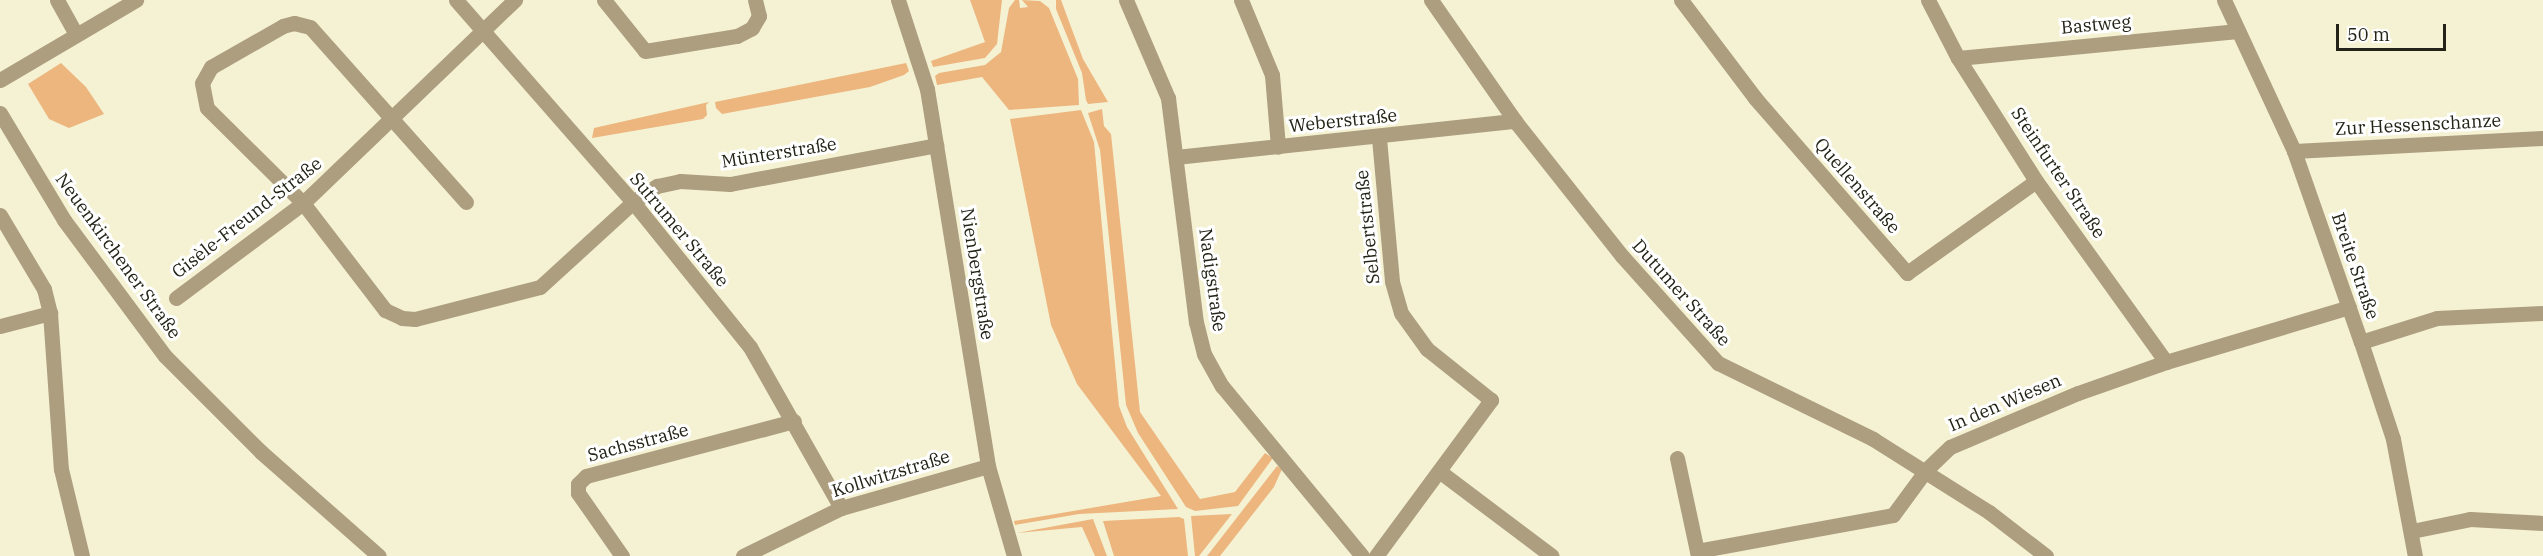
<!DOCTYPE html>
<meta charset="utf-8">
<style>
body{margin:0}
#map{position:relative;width:2543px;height:556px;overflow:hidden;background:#f4f2d3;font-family:"IBM Plex Serif",serif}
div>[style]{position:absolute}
.green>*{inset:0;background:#edb67f}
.minor>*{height:15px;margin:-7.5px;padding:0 7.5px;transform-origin:7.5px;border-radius:7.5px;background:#ad9e7f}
span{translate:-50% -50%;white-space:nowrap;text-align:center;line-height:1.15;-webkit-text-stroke:6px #fff;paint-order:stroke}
.street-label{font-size:18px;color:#232317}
.scale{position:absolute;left:2336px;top:24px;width:110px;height:27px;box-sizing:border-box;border:3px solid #232317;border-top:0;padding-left:8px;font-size:18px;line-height:21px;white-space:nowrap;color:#232317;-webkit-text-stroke:4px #fff;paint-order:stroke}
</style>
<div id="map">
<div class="green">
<i style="clip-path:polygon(970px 0,1002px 0,997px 44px,985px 58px,933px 67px,931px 61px,985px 42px)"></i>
<i style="clip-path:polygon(1015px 0,1019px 0,1020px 8px,1028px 7px,1022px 0,1040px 1px,1049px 8px,1078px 79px,1079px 105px,1009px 110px,982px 77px,937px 85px,935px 76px,939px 73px,985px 65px,1001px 52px,1009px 8px)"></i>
<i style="clip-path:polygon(1056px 0,1061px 0,1083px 59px,1108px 102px,1088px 104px,1086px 100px,1082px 73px,1056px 9px)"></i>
<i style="clip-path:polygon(61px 63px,86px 87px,104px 114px,69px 128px,49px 119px,28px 84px)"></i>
<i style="clip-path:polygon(906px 63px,909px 71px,904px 75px,870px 87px,722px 114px,716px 108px,715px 102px)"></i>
<i style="clip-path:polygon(709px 102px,706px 105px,707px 115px,703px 119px,592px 138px,594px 128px)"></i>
<i style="clip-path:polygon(1102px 109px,1104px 126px,1111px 134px,1140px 412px,1200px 499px,1235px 492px,1265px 453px,1273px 458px,1238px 506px,1195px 511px,1186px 507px,1138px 433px,1126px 405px,1100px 150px,1088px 113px)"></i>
<i style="clip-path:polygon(1081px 110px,1094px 142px,1119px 406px,1127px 427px,1178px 509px,1079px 514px,1015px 525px,1014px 521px,1161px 496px,1077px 384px,1051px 325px,1010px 119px)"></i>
<i style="clip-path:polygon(1277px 466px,1282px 469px,1274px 487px,1220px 556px,1207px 556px)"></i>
<i style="clip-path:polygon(1232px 514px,1199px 556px,1195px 556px,1191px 516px)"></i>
<i style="clip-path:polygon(1179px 517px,1184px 519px,1188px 556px,1114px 556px,1103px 521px)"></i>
<i style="clip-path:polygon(1093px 519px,1107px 556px,1095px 556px,1082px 527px,1017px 533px)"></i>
</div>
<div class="minor">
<i style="left:57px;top:0;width:39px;rotate:61deg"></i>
<i style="left:456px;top:0;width:269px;rotate:48.8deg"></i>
<i style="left:633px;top:202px;width:186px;rotate:51.1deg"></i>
<i style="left:750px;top:347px;width:185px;rotate:60.5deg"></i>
<i style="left:604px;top:0;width:65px;rotate:51.2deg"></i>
<i style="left:645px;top:51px;width:93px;rotate:-9.3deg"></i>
<i style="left:737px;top:36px;width:17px;rotate:-28deg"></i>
<i style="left:752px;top:28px;width:14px;rotate:-60deg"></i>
<i style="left:759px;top:16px;width:16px;rotate:-104deg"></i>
<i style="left:898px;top:0;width:94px;rotate:72deg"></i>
<i style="left:927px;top:89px;width:382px;rotate:80.8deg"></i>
<i style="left:988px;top:466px;width:94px;rotate:73.9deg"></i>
<i style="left:1126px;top:0;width:107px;rotate:66.8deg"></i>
<i style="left:1168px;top:98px;width:226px;rotate:82.9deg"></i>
<i style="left:1196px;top:322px;width:33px;rotate:76deg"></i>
<i style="left:1204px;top:354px;width:37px;rotate:61deg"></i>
<i style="left:1222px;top:386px;width:220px;rotate:50.5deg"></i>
<i style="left:1241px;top:0;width:81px;rotate:67.5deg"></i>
<i style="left:1272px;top:75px;width:72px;rotate:85.2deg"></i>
<i style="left:1431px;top:0;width:147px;rotate:55.2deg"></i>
<i style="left:1515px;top:121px;width:172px;rotate:51.6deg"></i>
<i style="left:1622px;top:256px;width:144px;rotate:48.1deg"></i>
<i style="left:1718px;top:363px;width:173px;rotate:26.1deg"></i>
<i style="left:1873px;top:439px;width:137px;rotate:32.2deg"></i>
<i style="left:1989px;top:512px;width:72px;rotate:37.7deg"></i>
<i style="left:1681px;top:0;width:123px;rotate:52.9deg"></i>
<i style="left:1755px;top:98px;width:232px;rotate:49deg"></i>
<i style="left:1907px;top:273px;width:158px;rotate:-35.5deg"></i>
<i style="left:1928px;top:0;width:65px;rotate:62.7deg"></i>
<i style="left:1958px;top:58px;width:146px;rotate:57.6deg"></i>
<i style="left:2036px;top:181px;width:223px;rotate:54.3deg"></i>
<i style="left:2224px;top:0;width:166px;rotate:65.1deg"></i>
<i style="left:2294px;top:151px;width:202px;rotate:70.7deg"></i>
<i style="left:2361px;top:342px;width:102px;rotate:71.7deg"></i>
<i style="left:2393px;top:439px;width:119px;rotate:79.4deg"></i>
<i style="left:1958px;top:58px;width:281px;rotate:-5.5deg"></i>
<i style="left:0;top:80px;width:158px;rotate:-30.5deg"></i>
<i style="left:0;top:113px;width:125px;rotate:59.1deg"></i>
<i style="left:64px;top:220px;width:169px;rotate:53.4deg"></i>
<i style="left:165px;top:356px;width:136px;rotate:45deg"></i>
<i style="left:261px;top:452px;width:157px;rotate:41.4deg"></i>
<i style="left:2294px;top:151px;width:249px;rotate:-3deg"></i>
<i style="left:1176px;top:157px;width:341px;rotate:-6.1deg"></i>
<i style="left:466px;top:202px;width:234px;rotate:-131.7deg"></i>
<i style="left:310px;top:27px;width:16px;rotate:-166deg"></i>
<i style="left:294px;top:23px;width:11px;rotate:165deg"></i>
<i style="left:283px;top:26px;width:83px;rotate:150.3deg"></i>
<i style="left:211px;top:67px;width:18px;rotate:119deg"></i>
<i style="left:202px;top:83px;width:25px;rotate:79deg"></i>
<i style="left:207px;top:108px;width:135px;rotate:44.7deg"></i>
<i style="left:303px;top:203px;width:135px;rotate:52.5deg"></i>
<i style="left:385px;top:310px;width:19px;rotate:25deg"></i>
<i style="left:402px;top:318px;width:13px;rotate:4deg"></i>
<i style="left:415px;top:319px;width:129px;rotate:-14.4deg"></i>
<i style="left:540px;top:287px;width:126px;rotate:-42.4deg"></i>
<i style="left:633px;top:202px;width:29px;rotate:-34deg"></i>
<i style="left:657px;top:186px;width:24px;rotate:-12deg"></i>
<i style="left:680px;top:181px;width:50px;rotate:3.4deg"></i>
<i style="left:730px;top:184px;width:210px;rotate:-10.7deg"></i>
<i style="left:0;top:215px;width:86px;rotate:59.3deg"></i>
<i style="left:44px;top:289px;width:25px;rotate:76deg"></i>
<i style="left:50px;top:313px;width:156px;rotate:86deg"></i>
<i style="left:61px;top:469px;width:89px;rotate:76.4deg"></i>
<i style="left:176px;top:298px;width:159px;rotate:-36.8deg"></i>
<i style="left:303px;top:203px;width:294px;rotate:-43.8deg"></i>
<i style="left:0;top:326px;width:52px;rotate:-14.6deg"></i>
<i style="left:2361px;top:342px;width:80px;rotate:-17.5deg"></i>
<i style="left:2437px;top:318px;width:106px;rotate:-2.7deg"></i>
<i style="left:1677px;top:458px;width:100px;rotate:77.9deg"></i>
<i style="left:1439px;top:471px;width:141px;rotate:37deg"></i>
<i style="left:2412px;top:531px;width:59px;rotate:-11.7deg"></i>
<i style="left:2470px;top:519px;width:73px;rotate:3.1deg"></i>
<i style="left:1697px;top:551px;width:199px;rotate:-10.4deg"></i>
<i style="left:1893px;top:515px;width:56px;rotate:-53.7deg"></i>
<i style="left:1926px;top:470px;width:33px;rotate:-44deg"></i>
<i style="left:1950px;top:447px;width:139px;rotate:-22.9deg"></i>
<i style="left:2078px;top:393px;width:93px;rotate:-19.4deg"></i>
<i style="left:2166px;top:362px;width:191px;rotate:-16.7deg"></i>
<i style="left:622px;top:556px;width:77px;rotate:-124.9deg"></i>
<i style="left:578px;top:493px;width:9px;rotate:-90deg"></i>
<i style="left:578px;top:484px;width:11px;rotate:-45deg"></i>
<i style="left:586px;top:476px;width:215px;rotate:-14.8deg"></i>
<i style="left:743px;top:556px;width:109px;rotate:-26.1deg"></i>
<i style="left:841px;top:508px;width:153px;rotate:-15.9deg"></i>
<i style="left:1376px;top:556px;width:194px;rotate:-53.6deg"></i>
<i style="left:1491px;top:400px;width:82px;rotate:-141.4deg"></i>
<i style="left:1427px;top:349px;width:44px;rotate:-125.8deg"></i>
<i style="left:1401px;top:313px;width:33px;rotate:-106deg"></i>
<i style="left:1392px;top:281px;width:144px;rotate:-95.2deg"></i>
</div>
<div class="street-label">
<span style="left:2096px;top:25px;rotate:-5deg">Bastweg</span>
<span style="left:1343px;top:121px;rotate:-6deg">Weberstraße</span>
<span style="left:2418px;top:125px;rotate:-3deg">Zur Hessenschanze</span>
<span style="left:779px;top:153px;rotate:-9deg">Münterstraße</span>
<span style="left:2058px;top:173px;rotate:56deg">Steinfurter Straße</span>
<span style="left:1857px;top:186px;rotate:49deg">Quellenstraße</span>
<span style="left:247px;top:218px;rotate:-38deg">Gisèle-Freund-Straße</span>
<span style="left:1368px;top:227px;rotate:-96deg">Selbertstraße</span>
<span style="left:679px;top:230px;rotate:50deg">Sutrumer Straße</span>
<span style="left:118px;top:256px;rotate:54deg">Neuenkirchener Straße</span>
<span style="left:2355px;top:266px;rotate:71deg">Breite Straße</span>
<span style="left:977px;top:274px;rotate:81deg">Nienbergstraße</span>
<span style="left:1212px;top:280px;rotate:82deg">Nadigstraße</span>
<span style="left:1681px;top:293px;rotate:48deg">Dutumer Straße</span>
<span style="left:2005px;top:403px;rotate:-23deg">In den Wiesen</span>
<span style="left:638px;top:443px;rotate:-15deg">Sachsstraße</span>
<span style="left:891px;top:474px;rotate:-17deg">Kollwitzstraße</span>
</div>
<div class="scale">50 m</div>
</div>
